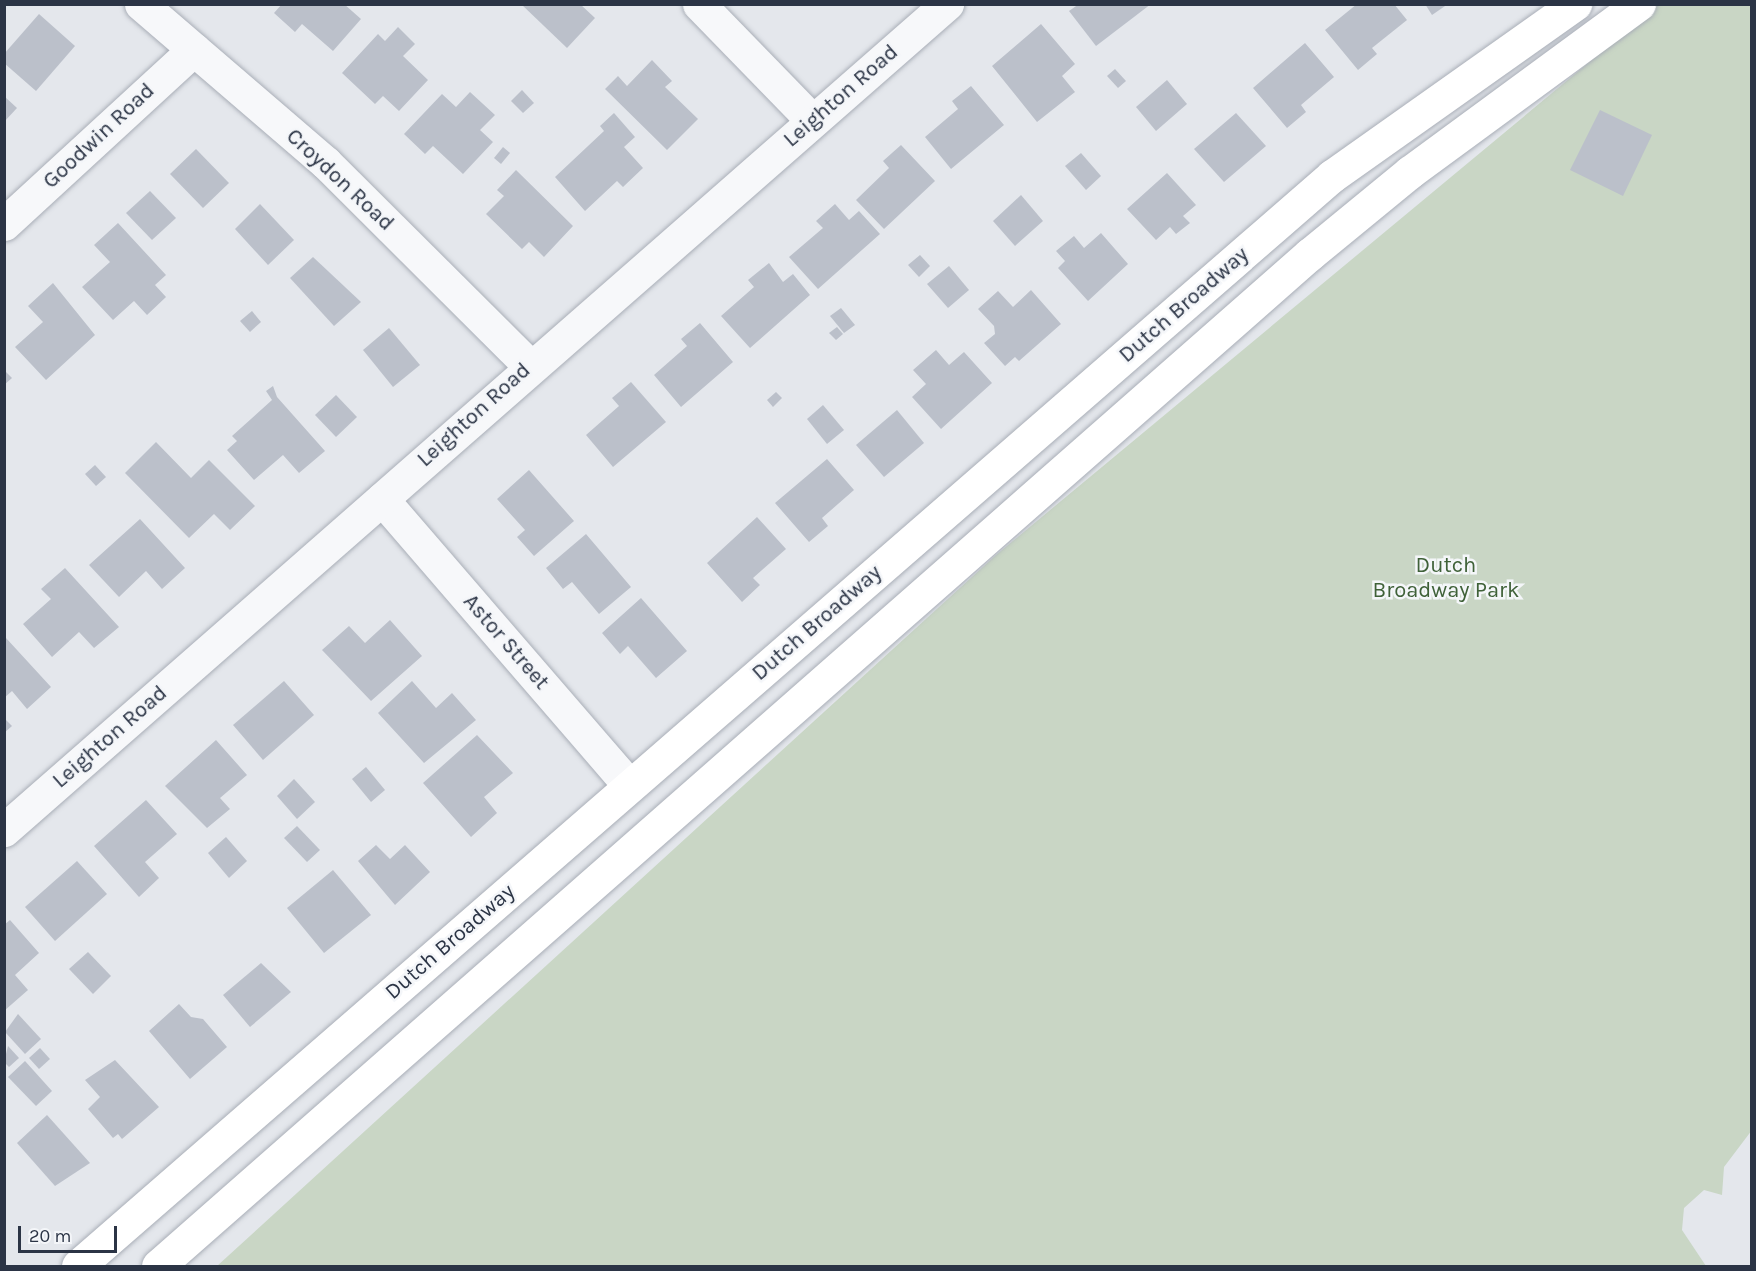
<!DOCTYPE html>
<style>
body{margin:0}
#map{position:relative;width:1756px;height:1271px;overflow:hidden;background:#e4e7ec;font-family:Karla,sans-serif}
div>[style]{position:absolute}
.green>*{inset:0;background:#c9d6c5}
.building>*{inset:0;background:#bbc0ca}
.roads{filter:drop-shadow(0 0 2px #a9aeb7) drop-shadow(0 0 2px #a9aeb7)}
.minor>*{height:33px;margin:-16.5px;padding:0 16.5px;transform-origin:16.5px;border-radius:16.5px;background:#f7f8fa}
.major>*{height:33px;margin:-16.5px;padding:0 16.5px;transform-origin:16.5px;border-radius:16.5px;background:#fff}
span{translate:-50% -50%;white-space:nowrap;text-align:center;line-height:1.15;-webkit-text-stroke:5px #f4f6f9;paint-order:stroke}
.street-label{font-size:22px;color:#2b3445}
.park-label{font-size:22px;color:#3f6138}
.frame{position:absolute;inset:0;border:6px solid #2b3445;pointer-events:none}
.scale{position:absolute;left:18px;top:1226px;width:99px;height:27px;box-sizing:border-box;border:3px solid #2b3445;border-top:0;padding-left:8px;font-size:18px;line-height:21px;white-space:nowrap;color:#2b3445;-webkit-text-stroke:4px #f4f6f9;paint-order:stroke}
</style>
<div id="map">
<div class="green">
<i style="clip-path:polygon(1658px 5px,1751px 5px,1752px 1130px,1724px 1167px,1722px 1195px,1704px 1190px,1684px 1208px,1682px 1230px,1706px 1266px,217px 1266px,996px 555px)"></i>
</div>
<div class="building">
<i style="clip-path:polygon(282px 4px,344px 4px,361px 19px,333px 51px,302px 24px,295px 32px,274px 13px)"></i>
<i style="clip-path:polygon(521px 4px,580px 4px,595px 18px,567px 48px)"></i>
<i style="clip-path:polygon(1079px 4px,1151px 4px,1096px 46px,1069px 11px)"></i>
<i style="clip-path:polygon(1357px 4px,1394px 4px,1407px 20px,1372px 48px,1377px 54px,1358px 70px,1325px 30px)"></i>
<i style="clip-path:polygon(1425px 4px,1448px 4px,1432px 15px)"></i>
<i style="clip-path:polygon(39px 14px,75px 46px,36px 91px,4px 63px,4px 54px)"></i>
<i style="clip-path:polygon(1041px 24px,1075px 64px,1062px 76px,1075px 92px,1037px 122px,992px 66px)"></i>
<i style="clip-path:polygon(398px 27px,415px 44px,403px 56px,428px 80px,399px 111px,383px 96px,375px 104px,342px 73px,378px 34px,385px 41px)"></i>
<i style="clip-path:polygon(1305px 43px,1334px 77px,1301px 105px,1306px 112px,1287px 128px,1253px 88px)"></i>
<i style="clip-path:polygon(652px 60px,672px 81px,665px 87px,698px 119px,667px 150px,605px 89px,618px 76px,627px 86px)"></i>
<i style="clip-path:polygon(1115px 69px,1126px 81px,1118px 88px,1107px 76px)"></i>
<i style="clip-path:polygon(1167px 80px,1187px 104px,1156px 131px,1136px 107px)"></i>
<i style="clip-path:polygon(971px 86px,1004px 125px,951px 169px,925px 137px,958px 109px,952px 101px)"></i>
<i style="clip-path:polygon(522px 90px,534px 103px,523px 113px,511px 101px)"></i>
<i style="clip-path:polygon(470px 92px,495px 115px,480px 130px,493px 142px,463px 174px,433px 146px,425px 154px,404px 134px,442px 94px,456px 107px)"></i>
<i style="clip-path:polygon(4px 96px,17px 108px,4px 122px)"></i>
<i style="clip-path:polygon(1600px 110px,1652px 135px,1623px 196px,1570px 170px)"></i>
<i style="clip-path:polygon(614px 113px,635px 137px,624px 147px,643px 168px,623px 187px,617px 181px,585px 211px,555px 177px,604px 131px,600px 126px)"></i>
<i style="clip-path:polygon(1236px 113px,1266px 146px,1224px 182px,1194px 149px)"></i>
<i style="clip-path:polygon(901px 145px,935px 181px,884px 229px,856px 200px,889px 168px,883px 161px)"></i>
<i style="clip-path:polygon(503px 147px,510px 153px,501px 164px,494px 158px)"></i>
<i style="clip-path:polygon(196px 149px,229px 183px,203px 208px,170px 174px)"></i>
<i style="clip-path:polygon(1081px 153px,1101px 176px,1086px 190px,1065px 166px)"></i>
<i style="clip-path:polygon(516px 170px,573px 226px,544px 257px,529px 242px,522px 249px,486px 214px,504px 196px,497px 190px)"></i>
<i style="clip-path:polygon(1167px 173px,1196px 205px,1183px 216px,1190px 223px,1176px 234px,1170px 227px,1156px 240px,1127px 209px)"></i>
<i style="clip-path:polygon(150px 191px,176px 218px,152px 240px,126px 213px)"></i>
<i style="clip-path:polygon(1021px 195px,1043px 221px,1015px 246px,993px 221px)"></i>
<i style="clip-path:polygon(260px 204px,294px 240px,268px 265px,235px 229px)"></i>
<i style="clip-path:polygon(835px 204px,849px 220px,859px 211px,880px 234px,818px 289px,789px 257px,823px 228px,816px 221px)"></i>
<i style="clip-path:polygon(118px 223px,166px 275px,155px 285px,166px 297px,147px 315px,134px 301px,113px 320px,82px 287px,110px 262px,94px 245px)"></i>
<i style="clip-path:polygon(1101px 233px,1128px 264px,1088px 301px,1058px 268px,1065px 261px,1056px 251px,1074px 236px,1084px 248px)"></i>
<i style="clip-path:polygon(920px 255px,930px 266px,919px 277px,908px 265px)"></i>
<i style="clip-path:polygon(313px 257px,361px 302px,334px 326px,290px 278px)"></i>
<i style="clip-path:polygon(769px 263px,783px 282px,793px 274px,810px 295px,750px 348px,721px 316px,754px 287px,748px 280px)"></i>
<i style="clip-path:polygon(949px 266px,969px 290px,948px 308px,927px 284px)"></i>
<i style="clip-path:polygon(53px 283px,95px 335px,46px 380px,15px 347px,43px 322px,28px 306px)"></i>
<i style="clip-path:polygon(1031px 290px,1061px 324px,1019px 361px,1015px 357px,1005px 366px,984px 343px,995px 334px,994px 326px,978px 309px,998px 291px,1013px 307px)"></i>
<i style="clip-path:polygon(841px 308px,855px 325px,844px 333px,830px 316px)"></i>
<i style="clip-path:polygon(252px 311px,261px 322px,250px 332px,240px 321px)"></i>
<i style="clip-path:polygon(700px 323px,733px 362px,681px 407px,654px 375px,687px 346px,681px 339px)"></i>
<i style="clip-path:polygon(837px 327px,843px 334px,836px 340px,829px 333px)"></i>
<i style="clip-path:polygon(389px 328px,420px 365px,393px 387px,363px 350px)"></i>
<i style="clip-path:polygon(936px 350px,949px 365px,964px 352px,992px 383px,941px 429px,912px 397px,926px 384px,913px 370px)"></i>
<i style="clip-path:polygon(4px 370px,12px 378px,4px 385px)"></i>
<i style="clip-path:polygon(631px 382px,666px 422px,613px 467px,586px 435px,619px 406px,612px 398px)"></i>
<i style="clip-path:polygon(273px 386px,277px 397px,325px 451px,299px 473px,283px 455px,254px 480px,227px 450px,237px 441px,232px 436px,272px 400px,266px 391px)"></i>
<i style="clip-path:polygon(776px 392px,782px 398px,773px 407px,767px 400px)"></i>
<i style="clip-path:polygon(336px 395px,357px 417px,336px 437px,315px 415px)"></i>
<i style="clip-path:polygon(823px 405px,844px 430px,827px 444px,807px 419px)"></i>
<i style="clip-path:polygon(897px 410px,924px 443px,884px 477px,856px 445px)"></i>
<i style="clip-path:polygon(156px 442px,191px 478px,209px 460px,255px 506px,230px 530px,214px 514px,189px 538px,125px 473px)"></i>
<i style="clip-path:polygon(827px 459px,854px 490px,822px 518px,828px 526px,809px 542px,775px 503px)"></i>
<i style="clip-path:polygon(95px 465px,106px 477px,96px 486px,85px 474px)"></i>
<i style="clip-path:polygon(529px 470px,574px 521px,534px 556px,517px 537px,525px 530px,497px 499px)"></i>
<i style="clip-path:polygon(757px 517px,786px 549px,753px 578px,760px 585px,742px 602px,707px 563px)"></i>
<i style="clip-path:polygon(140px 519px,185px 568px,162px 589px,146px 571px,119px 597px,89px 565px)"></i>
<i style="clip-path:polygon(586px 534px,631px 587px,599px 614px,572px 582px,563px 589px,546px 568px)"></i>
<i style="clip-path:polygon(65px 568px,119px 627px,94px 648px,79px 632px,52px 657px,23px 624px,51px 599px,41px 589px)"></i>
<i style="clip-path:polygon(641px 598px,687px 651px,656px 678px,628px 646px,620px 654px,602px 633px)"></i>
<i style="clip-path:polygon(390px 620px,422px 656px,371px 701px,322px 650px,349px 626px,365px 643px)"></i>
<i style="clip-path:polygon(6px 638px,51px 687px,27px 709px,12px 691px,4px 698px)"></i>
<i style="clip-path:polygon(284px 681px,314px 715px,263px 760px,233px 725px)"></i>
<i style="clip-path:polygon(412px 681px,436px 708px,452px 693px,476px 720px,424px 763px,378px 713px)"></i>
<i style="clip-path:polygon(4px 718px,12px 726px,4px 733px)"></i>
<i style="clip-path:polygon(477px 735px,513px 773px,484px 797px,497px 813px,471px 837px,423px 783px)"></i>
<i style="clip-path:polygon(216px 740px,247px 775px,220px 798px,230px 809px,207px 828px,165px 786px)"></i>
<i style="clip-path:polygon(366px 767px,385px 790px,371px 802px,352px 779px)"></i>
<i style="clip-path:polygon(294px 779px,315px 802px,297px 819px,277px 796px)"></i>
<i style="clip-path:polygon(146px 800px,177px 834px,145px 862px,159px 878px,139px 897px,94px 846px)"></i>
<i style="clip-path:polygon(297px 826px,320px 850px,307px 862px,284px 838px)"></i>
<i style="clip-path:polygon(226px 837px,247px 861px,229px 878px,208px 853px)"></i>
<i style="clip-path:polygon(376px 845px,390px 859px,405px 845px,430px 872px,395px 905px,358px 861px)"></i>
<i style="clip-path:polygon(77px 861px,107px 894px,55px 941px,25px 907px)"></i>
<i style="clip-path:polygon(333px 870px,371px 915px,324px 953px,287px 908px)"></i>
<i style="clip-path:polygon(10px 920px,39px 953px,15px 975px,28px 990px,4px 1011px,4px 925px)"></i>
<i style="clip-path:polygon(88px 952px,111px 976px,93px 994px,69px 969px)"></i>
<i style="clip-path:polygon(261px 963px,291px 992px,250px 1027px,223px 995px)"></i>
<i style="clip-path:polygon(179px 1004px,191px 1017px,203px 1019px,227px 1047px,190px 1079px,149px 1031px)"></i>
<i style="clip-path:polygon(18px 1014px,41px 1039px,25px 1054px,5px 1032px)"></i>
<i style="clip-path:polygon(8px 1046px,19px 1058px,9px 1067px,4px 1062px)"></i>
<i style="clip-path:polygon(40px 1048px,50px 1059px,39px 1069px,29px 1058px)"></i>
<i style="clip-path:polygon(115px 1060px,159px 1107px,122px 1139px,118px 1134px,113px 1138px,88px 1109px,100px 1097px,85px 1080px)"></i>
<i style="clip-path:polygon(25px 1061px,52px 1091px,36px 1106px,8px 1077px)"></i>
<i style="clip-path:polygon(47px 1115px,90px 1163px,55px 1186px,17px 1143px)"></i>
</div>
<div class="roads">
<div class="minor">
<i style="left:141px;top:4px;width:244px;rotate:40.7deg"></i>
<i style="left:326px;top:163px;width:286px;rotate:44.9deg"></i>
<i style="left:699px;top:4px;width:162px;rotate:45.8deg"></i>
<i style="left:4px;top:224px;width:258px;rotate:-42.6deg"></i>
<i style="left:382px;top:499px;width:378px;rotate:49.2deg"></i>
<i style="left:4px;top:830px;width:1254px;rotate:-41.22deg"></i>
</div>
<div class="major">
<i style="left:78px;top:1266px;width:1662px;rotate:-41deg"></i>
<i style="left:1332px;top:176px;width:298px;rotate:-35.3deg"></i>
<i style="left:158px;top:1266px;width:1533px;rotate:-41.3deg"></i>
<i style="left:1310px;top:254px;width:129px;rotate:-39.4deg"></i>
<i style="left:1410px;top:172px;width:284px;rotate:-36.3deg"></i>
</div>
</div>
<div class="street-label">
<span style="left:841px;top:96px;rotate:-41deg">Leighton Road</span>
<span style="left:99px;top:136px;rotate:-43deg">Goodwin Road</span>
<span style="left:340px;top:180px;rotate:43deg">Croydon Road</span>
<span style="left:1184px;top:305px;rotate:-41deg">Dutch Broadway</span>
<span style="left:474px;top:415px;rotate:-42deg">Leighton Road</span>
<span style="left:817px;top:623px;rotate:-41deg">Dutch Broadway</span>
<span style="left:506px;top:642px;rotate:49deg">Astor Street</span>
<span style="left:110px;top:737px;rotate:-41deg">Leighton Road</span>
<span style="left:450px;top:942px;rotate:-41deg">Dutch Broadway</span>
</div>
<div class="park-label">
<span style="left:1446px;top:578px">Dutch<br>Broadway Park</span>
</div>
<div class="frame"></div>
<div class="scale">20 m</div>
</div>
